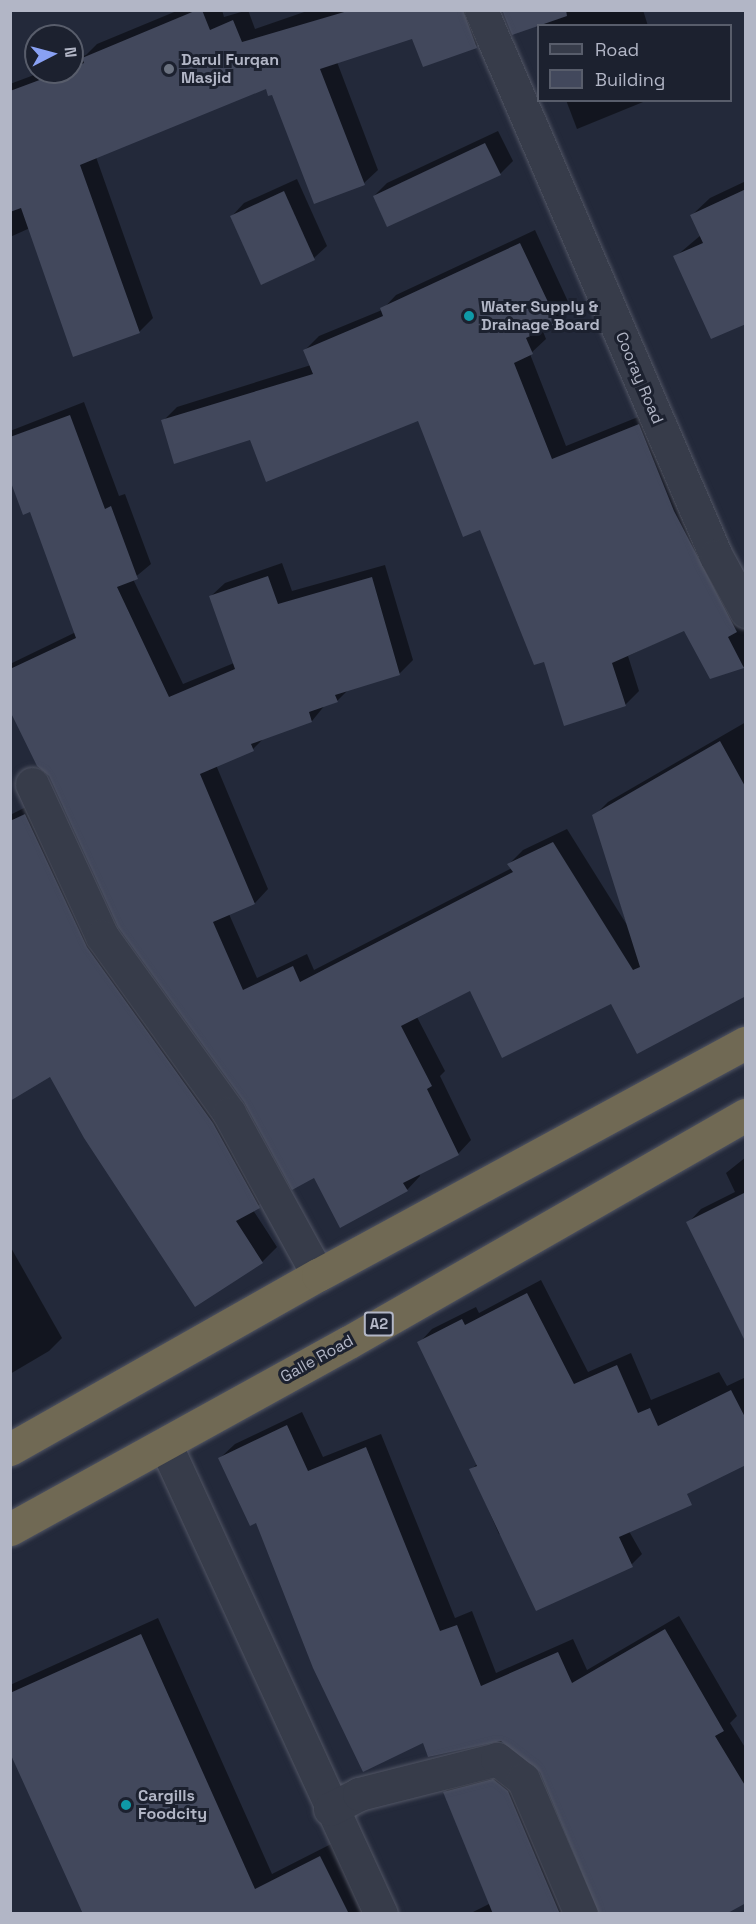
<!DOCTYPE html>
<style>
body{margin:0}
#map{position:relative;width:756px;height:1924px;overflow:hidden;background:#23293a;font-family:"Space Grotesk",sans-serif}
div>[style]{position:absolute}
.shadow>*{inset:0;background:#0007}
.building>*{inset:0;background:#42485c}
.roads{filter:drop-shadow(0 0 2px #525665) drop-shadow(0 0 2px #525665)}
.minor>*{height:33px;margin:-16.5px;padding:0 16.5px;transform-origin:16.5px;border-radius:16.5px;background:#373c4a}
.highway>*{height:33px;margin:-16.5px;padding:0 16.5px;transform-origin:16.5px;border-radius:16.5px;background:#706954}
.dots>*{width:16px;height:16px;translate:-50% -50%;box-sizing:border-box;border:3px solid #1c212f;border-radius:50%}
span{translate:-50% -50%;white-space:nowrap;text-align:center;line-height:1.15;-webkit-text-stroke:6px #1c212f;paint-order:stroke}
.shield-label span{padding:2px 4px;background:#1c212f;border:2px solid;border-radius:4px;-webkit-text-stroke-width:0}
.shield-label{font-size:15px;color:#b2b6c6;font-weight:700}
.poi-label{font-size:16px;color:#b2b6c6;font-weight:700}
.left{translate:0 -50%;text-align:left}
.street-label{font-size:16px;color:#b2b6c6}
.frame{position:absolute;inset:0;border:12px solid #b2b6c6;pointer-events:none}
.legend{position:absolute;left:537px;top:24px;width:195px;height:78px;box-sizing:border-box;background:#1c212f;border:2px solid #585d6b;margin:0;padding:8px 10px;list-style:none;font-size:18px;color:#b2b6c6}
.legend li{display:flex;align-items:center;gap:12px;height:30px}
.legend b{width:30px;border:2px solid #585d6b}
.north{position:absolute;left:24px;top:24px;width:60px;height:60px;box-sizing:border-box;background:#1c212f;border:2px solid #585d6b;border-radius:50%;rotate:84deg;font-size:16px;font-weight:700;line-height:24px;text-align:center;color:#b2b6c6}
.north::after{content:'';display:block;margin:auto;width:21px;height:27px;background:#89a1f4;clip-path:polygon(50% 0,100% 100%,50% 72%,0 100%)}
</style>
<div id="map">
<div class="shadow">
<i style="clip-path:polygon(179px 10px,222px 10px,224px 17px,248px 10px,255px 29px,310px 10px,482px 10px,490px 33px,476px 46px,413px 37px,337px 62px,378px 170px,364px 183px,315px 202px,273px 93px,267px 87px,96px 157px,153px 318px,139px 332px,30px 228px,10px 237px,10px 84px,42px 72px,72px 72px,72px 60px,86px 55px,97px 44px)"></i>
<i style="clip-path:polygon(502px 10px,643px 10px,648px 26px,538px 26px,538px 32px,536px 25px,513px 33px)"></i>
<i style="clip-path:polygon(566px 100px,648px 100px,577px 129px)"></i>
<i style="clip-path:polygon(498px 131px,513px 161px,500px 174px,374px 196px,387px 183px)"></i>
<i style="clip-path:polygon(297px 179px,327px 246px,314px 258px,262px 283px,232px 216px,244px 203px)"></i>
<i style="clip-path:polygon(746px 181px,746px 322px,675px 257px,701px 235px,692px 215px,710px 198px)"></i>
<i style="clip-path:polygon(535px 230px,571px 308px,557px 322px,542px 329px,546px 339px,530px 354px,566px 446px,653px 411px,746px 608px,746px 666px,710px 677px,685px 629px,628px 656px,639px 691px,625px 705px,545px 660px,481px 528px,418px 419px,251px 438px,163px 421px,177px 407px,311px 365px,305px 350px,319px 336px,382px 310px,396px 295px)"></i>
<i style="clip-path:polygon(84px 402px,119px 496px,125px 494px,151px 564px,133px 579px,183px 684px,234px 663px,211px 596px,225px 583px,282px 563px,292px 591px,385px 565px,413px 660px,399px 674px,349px 689px,337px 701px,325px 705px,312px 721px,265px 737px,253px 749px,216px 765px,268px 889px,255px 903px,229px 914px,257px 978px,307px 954px,314px 970px,512px 868px,509px 864px,523px 850px,567px 829px,627px 925px,594px 816px,608px 802px,746px 722px,746px 985px,612px 1002px,471px 989px,417px 1017px,445px 1071px,440px 1076px,471px 1140px,458px 1154px,419px 1173px,420px 1176px,407px 1190px,314px 1176px,246px 1101px,10px 708px,10px 664px,76px 632px,31px 510px,10px 476px,10px 431px)"></i>
<i style="clip-path:polygon(40px 800px,101px 932px,274px 1192px,253px 1210px,277px 1247px,262px 1262px,51px 1075px,10px 1077px,10px 815px)"></i>
<i style="clip-path:polygon(746px 1157px,746px 1298px,688px 1223px,701px 1209px,735px 1192px,726px 1173px)"></i>
<i style="clip-path:polygon(10px 1246px,62px 1338px,49px 1351px,10px 1374px)"></i>
<i style="clip-path:polygon(541px 1280px,588px 1372px,631px 1353px,651px 1400px,719px 1372px,727px 1386px,746px 1377px,746px 1463px,597px 1475px,642px 1554px,629px 1567px,499px 1534px,471px 1470px,478px 1463px,419px 1343px,432px 1329px,476px 1307px,479px 1313px)"></i>
<i style="clip-path:polygon(302px 1412px,323px 1457px,381px 1434px,455px 1618px,472px 1611px,496px 1673px,573px 1639px,587px 1670px,679px 1616px,737px 1716px,730px 1723px,746px 1749px,746px 1901px,541px 1771px,509px 1742px,423px 1741px,257px 1521px,220px 1458px,235px 1444px)"></i>
<i style="clip-path:polygon(158px 1618px,272px 1874px,337px 1841px,374px 1914px,206px 1914px,10px 1749px,10px 1685px)"></i>
<i style="clip-path:polygon(506px 1767px,581px 1914px,469px 1914px,491px 1903px,445px 1792px,458px 1780px)"></i>
</div>
<div class="building">
<i style="clip-path:polygon(197px 10px,202px 10px,210px 30px,233px 20px,242px 42px,351px 10px,463px 10px,477px 48px,423px 67px,412px 39px,320px 69px,365px 185px,314px 204px,272px 95px,268px 96px,266px 89px,80px 165px,140px 333px,73px 357px,21px 208px,10px 212px,10px 91px,61px 72px,72px 72px,72px 68px,84px 63px,82px 58px)"></i>
<i style="clip-path:polygon(502px 10px,566px 10px,567px 16px,512px 35px)"></i>
<i style="clip-path:polygon(485px 143px,501px 175px,387px 227px,373px 196px)"></i>
<i style="clip-path:polygon(746px 189px,746px 324px,711px 339px,673px 256px,703px 243px,690px 215px)"></i>
<i style="clip-path:polygon(284px 191px,315px 260px,261px 285px,230px 216px)"></i>
<i style="clip-path:polygon(520px 243px,558px 323px,526px 338px,533px 354px,514px 363px,552px 459px,639px 424px,674px 511px,737px 632px,728px 637px,744px 668px,710px 679px,684px 631px,612px 663px,626px 706px,564px 726px,544px 662px,534px 665px,480px 530px,463px 537px,418px 421px,266px 482px,250px 440px,174px 464px,161px 420px,313px 374px,303px 350px,383px 316px,380px 308px)"></i>
<i style="clip-path:polygon(70px 415px,105px 509px,111px 506px,138px 579px,117px 587px,169px 697px,235px 669px,209px 596px,268px 576px,278px 604px,372px 577px,400px 675px,335px 695px,338px 702px,309px 712px,312px 722px,251px 744px,254px 751px,200px 774px,255px 904px,213px 922px,243px 990px,293px 966px,300px 982px,513px 872px,507px 864px,553px 842px,633px 970px,640px 967px,592px 815px,720px 741px,746px 788px,746px 996px,637px 1054px,611px 1004px,502px 1058px,470px 991px,401px 1026px,432px 1086px,427px 1089px,459px 1155px,403px 1183px,408px 1191px,340px 1228px,314px 1178px,292px 1190px,244px 1102px,118px 927px,49px 776px,37px 766px,10px 711px,10px 669px,76px 638px,30px 512px,23px 515px,10px 480px,10px 437px)"></i>
<i style="clip-path:polygon(25px 814px,87px 947px,213px 1123px,260px 1208px,236px 1221px,263px 1263px,195px 1307px,84px 1138px,50px 1077px,10px 1101px,10px 821px)"></i>
<i style="clip-path:polygon(746px 1192px,746px 1343px,686px 1222px)"></i>
<i style="clip-path:polygon(527px 1293px,574px 1384px,617px 1365px,638px 1413px,650px 1408px,658px 1426px,731px 1390px,746px 1419px,746px 1465px,687px 1494px,692px 1505px,619px 1537px,633px 1567px,536px 1611px,469px 1469px,477px 1466px,417px 1342px,462px 1319px,465px 1325px)"></i>
<i style="clip-path:polygon(287px 1425px,308px 1471px,366px 1447px,440px 1631px,457px 1625px,481px 1686px,558px 1652px,572px 1683px,665px 1629px,724px 1731px,715px 1736px,746px 1787px,746px 1903px,726px 1914px,599px 1914px,540px 1772px,501px 1741px,428px 1757px,423px 1743px,363px 1772px,313px 1668px,256px 1523px,250px 1526px,218px 1458px)"></i>
<i style="clip-path:polygon(141px 1634px,255px 1889px,320px 1856px,349px 1914px,83px 1914px,10px 1753px,10px 1693px)"></i>
<i style="clip-path:polygon(493px 1779px,508px 1791px,560px 1914px,493px 1914px,443px 1792px)"></i>
</div>
<div class="roads">
<div class="minor">
<i style="left:481px;top:10px;width:594px;rotate:66.71deg"></i>
<i style="left:716px;top:556px;width:63px;rotate:61.4deg"></i>
<i style="left:32px;top:784px;width:167px;rotate:65.3deg"></i>
<i style="left:102px;top:936px;width:218px;rotate:54.3deg"></i>
<i style="left:229px;top:1113px;width:185px;rotate:61.2deg"></i>
<i style="left:165px;top:1444px;width:517px;rotate:65.32deg"></i>
<i style="left:330px;top:1809px;width:33px;rotate:-27deg"></i>
<i style="left:359px;top:1794px;width:142px;rotate:-14.2deg"></i>
<i style="left:497px;top:1759px;width:33px;rotate:38deg"></i>
<i style="left:523px;top:1779px;width:147px;rotate:66.8deg"></i>
</div>
<div class="highway">
<i style="left:10px;top:1449px;width:354px;rotate:-29.5deg"></i>
<i style="left:318px;top:1275px;width:487px;rotate:-28.5deg"></i>
<i style="left:10px;top:1529px;width:387px;rotate:-28.9deg"></i>
<i style="left:349px;top:1342px;width:457px;rotate:-29.8deg"></i>
</div>
</div>
<div class="dots">
<i style="left:169px;top:69px;background:#6b7280"></i>
<i style="left:469px;top:316px;background:#0f9aa8"></i>
<i style="left:126px;top:1805px;background:#0f9aa8"></i>
</div>
<div class="shield-label">
<span style="left:379px;top:1324px">A2</span>
</div>
<div class="poi-label">
<span class="left" style="left:181px;top:69px">Darul Furqan<br>Masjid</span>
<span class="left" style="left:481px;top:316px">Water Supply &amp;<br>Drainage Board</span>
<span class="left" style="left:138px;top:1805px">Cargills<br>Foodcity</span>
</div>
<div class="street-label">
<span style="left:639px;top:378px;rotate:67deg">Cooray Road</span>
<span style="left:317px;top:1359px;rotate:-29deg">Galle Road</span>
</div>
<div class="frame"></div>
<ul class="legend">
<li><b style="height:8px;background:#373c4a"></b>Road</li>
<li><b style="height:16px;background:#42485c"></b>Building</li>
</ul>
<div class="north">N</div>
</div>
